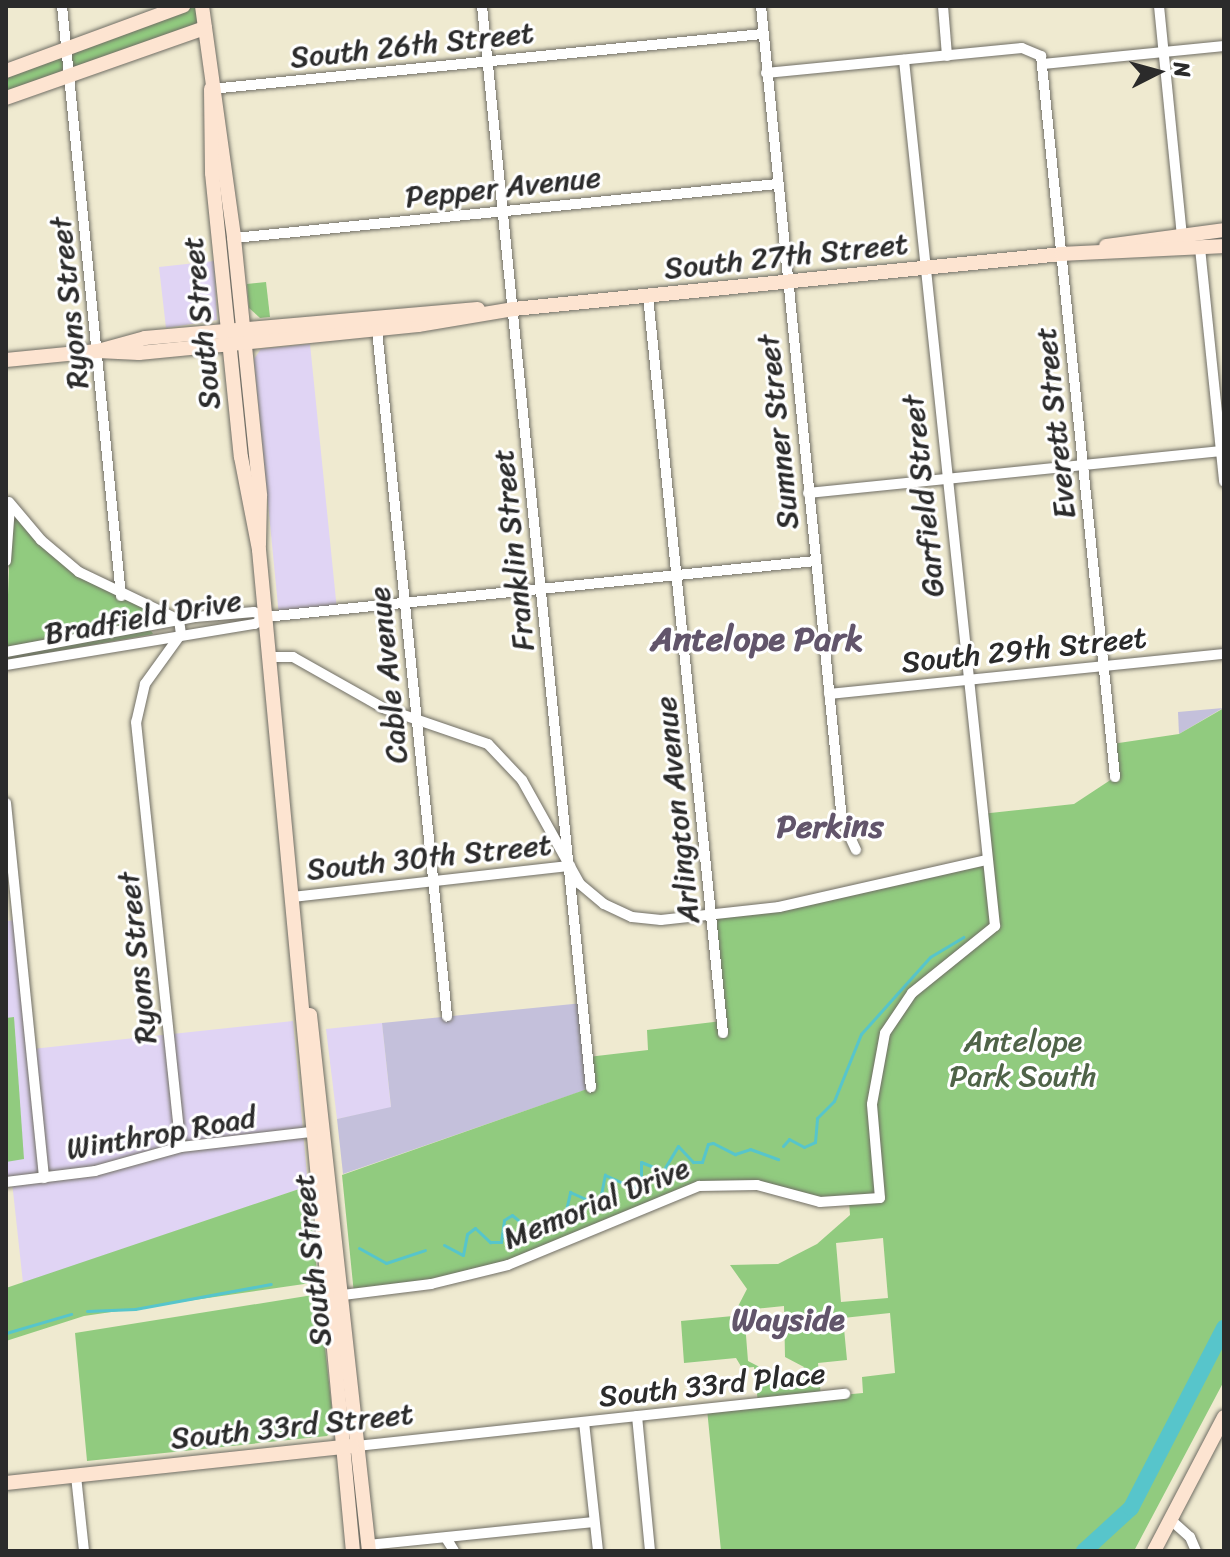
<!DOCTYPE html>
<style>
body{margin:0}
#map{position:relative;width:1230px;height:1557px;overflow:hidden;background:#efead0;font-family:Sriracha,sans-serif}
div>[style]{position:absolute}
.built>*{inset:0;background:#e0d4f4}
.industrial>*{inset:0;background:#c4c0db}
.green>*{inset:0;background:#91cb7f}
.stream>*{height:3px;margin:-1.5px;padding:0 1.5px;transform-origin:1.5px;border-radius:1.5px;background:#57c5cb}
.river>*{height:16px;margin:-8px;padding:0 8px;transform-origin:8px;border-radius:8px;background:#57c5cb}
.roads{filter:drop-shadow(0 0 2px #706e65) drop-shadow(0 0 2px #706e65)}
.minor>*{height:10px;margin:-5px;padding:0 5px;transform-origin:5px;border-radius:5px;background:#fff}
.secondary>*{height:14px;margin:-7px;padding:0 7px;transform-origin:7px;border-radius:7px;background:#fde4d1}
span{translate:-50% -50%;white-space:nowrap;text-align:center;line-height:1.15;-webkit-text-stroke:6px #fff;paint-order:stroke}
.street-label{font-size:30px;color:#2b2b2b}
.park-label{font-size:30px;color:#4f6348}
.neighbourhood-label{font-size:32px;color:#62556b;font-weight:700}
.quarter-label{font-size:34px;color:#62556b;font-weight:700}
.frame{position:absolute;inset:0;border:8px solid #2b2b2b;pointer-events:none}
.north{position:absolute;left:1118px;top:32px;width:80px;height:80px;-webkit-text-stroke:6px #fff;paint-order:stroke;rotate:84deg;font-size:22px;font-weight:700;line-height:32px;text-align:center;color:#2b2b2b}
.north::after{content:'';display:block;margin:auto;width:28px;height:36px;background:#2b2b2b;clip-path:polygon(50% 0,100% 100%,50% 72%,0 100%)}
</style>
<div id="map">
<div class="built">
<i style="clip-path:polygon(214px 261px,217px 320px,166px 328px,159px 267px)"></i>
<i style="clip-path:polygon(310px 344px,337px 610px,279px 616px,254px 359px,261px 349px)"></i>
<i style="clip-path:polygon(18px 920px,32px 1049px,293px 1021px,308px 1186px,23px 1283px,12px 1182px,6px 1182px,6px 921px)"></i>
<i style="clip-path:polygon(382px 1023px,391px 1108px,337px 1119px,326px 1029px)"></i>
</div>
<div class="industrial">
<i style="clip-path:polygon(1223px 708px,1179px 734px,1178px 712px)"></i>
<i style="clip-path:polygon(583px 1003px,591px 1088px,343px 1174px,337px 1119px,391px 1107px,382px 1023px)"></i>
</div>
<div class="green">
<i style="clip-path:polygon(183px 6px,202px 6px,205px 28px,6px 98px,6px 71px)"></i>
<i style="clip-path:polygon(266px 282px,270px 317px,260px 318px,249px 308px,247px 284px)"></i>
<i style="clip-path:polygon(11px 510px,59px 557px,179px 620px,6px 652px)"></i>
<i style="clip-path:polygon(150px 629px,153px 634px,6px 660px,6px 654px)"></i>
<i style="clip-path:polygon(evenodd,1224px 708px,1224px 1381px,1134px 1551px,721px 1551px,707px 1409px,758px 1403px,754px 1367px,742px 1368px,736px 1358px,684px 1363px,681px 1321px,733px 1316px,747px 1289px,730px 1265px,778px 1264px,817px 1244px,850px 1215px,849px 1201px,720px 1183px,508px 1265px,354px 1294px,342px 1175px,590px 1088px,588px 1057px,648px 1050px,647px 1030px,722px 1021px,712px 915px,779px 907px,986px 860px,981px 814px,1074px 804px,1115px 777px,1112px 744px,1179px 734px,1224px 708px,883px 1238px,888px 1298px,841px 1302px,836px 1243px,883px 1238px,1224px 708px,784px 1306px,785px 1357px,804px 1367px,793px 1384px,748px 1361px,744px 1310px,784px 1306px,1224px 708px,890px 1313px,895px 1373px,862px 1377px,863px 1393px,821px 1397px,818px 1363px,847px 1360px,843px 1318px,890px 1313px)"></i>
<i style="clip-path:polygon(14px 1017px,24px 1159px,6px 1162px,6px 1018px)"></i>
<i style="clip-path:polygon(308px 1186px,318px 1282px,84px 1316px,6px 1341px,6px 1288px)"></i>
<i style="clip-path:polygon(319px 1294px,334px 1428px,327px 1436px,87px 1461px,75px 1333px)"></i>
</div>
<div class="stream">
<i style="left:783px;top:1146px;width:9px;rotate:-49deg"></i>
<i style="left:789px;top:1139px;width:17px;rotate:28deg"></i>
<i style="left:804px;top:1147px;width:12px;rotate:-24deg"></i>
<i style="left:815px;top:1142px;width:24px;rotate:-85deg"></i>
<i style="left:817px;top:1118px;width:24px;rotate:-45deg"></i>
<i style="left:834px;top:1101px;width:72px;rotate:-68.1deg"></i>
<i style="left:861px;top:1034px;width:103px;rotate:-48.1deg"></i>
<i style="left:930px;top:957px;width:39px;rotate:-31deg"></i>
<i style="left:444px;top:1245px;width:21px;rotate:28deg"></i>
<i style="left:463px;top:1255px;width:21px;rotate:-79deg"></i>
<i style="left:467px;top:1234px;width:10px;rotate:-37deg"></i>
<i style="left:475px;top:1228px;width:21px;rotate:43deg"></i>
<i style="left:490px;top:1242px;width:11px"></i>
<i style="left:501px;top:1242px;width:22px;rotate:-82deg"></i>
<i style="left:504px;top:1220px;width:9px;rotate:-32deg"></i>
<i style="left:512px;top:1215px;width:26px;rotate:40deg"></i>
<i style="left:532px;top:1232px;width:10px;rotate:-11deg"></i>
<i style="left:542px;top:1230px;width:13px;rotate:-58deg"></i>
<i style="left:549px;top:1219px;width:15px;rotate:16deg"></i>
<i style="left:563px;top:1223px;width:32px;rotate:-77deg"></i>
<i style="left:570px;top:1192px;width:32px;rotate:24deg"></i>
<i style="left:599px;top:1205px;width:31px;rotate:-79deg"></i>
<i style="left:605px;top:1175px;width:32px;rotate:24deg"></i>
<i style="left:634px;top:1188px;width:11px;rotate:-49deg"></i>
<i style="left:641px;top:1180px;width:18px;rotate:-90deg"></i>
<i style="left:641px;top:1162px;width:24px;rotate:22deg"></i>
<i style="left:663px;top:1171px;width:29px;rotate:-59deg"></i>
<i style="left:678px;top:1146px;width:22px;rotate:47deg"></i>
<i style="left:693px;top:1162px;width:9px"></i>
<i style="left:702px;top:1162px;width:19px;rotate:-72deg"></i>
<i style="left:708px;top:1144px;width:5px;rotate:-11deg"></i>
<i style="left:713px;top:1143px;width:25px;rotate:27deg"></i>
<i style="left:735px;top:1154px;width:16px;rotate:-18deg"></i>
<i style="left:750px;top:1149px;width:30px;rotate:20deg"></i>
<i style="left:359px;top:1248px;width:31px;rotate:29deg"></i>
<i style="left:386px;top:1263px;width:41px;rotate:-18.4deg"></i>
<i style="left:87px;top:1311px;width:48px;rotate:-2.4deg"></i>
<i style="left:135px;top:1309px;width:138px;rotate:-10.4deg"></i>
<i style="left:6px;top:1333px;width:68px;rotate:-16.3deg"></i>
</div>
<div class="river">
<i style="left:1084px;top:1551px;width:64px;rotate:-42.5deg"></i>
<i style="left:1131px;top:1508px;width:203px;rotate:-62.7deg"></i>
</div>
<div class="roads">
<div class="minor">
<i style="left:62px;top:6px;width:593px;rotate:84.29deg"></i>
<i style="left:482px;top:6px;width:1087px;rotate:84.25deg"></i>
<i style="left:761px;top:6px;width:818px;rotate:84.32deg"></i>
<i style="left:842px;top:820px;width:33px;rotate:65deg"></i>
<i style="left:943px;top:6px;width:50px;rotate:85.4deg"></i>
<i style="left:1159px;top:6px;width:230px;rotate:84.3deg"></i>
<i style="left:1043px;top:64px;width:182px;rotate:-5.7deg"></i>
<i style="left:766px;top:73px;width:257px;rotate:-5.6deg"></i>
<i style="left:1022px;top:48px;width:21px;rotate:23deg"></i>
<i style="left:1041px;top:56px;width:725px;rotate:84.14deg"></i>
<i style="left:211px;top:89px;width:554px;rotate:-5.7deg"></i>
<i style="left:234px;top:238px;width:546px;rotate:-5.68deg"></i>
<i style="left:1200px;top:248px;width:235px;rotate:84.1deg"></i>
<i style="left:648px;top:296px;width:741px;rotate:84.19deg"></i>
<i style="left:377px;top:330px;width:690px;rotate:84.17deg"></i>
<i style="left:808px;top:493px;width:418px;rotate:-5.8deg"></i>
<i style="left:9px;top:502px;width:50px;rotate:49.9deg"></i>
<i style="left:41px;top:540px;width:50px;rotate:40.1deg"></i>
<i style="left:79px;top:572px;width:111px;rotate:25.6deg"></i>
<i style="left:179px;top:620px;width:14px;rotate:82deg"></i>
<i style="left:181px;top:634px;width:62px;rotate:125.8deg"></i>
<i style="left:145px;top:684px;width:39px;rotate:103deg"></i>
<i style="left:136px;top:722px;width:427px;rotate:84deg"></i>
<i style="left:6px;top:561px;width:54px;rotate:-85.8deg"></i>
<i style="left:6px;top:652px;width:192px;rotate:-10.5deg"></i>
<i style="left:195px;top:617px;width:59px;rotate:-4.8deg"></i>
<i style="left:254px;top:612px;width:12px;rotate:24deg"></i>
<i style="left:269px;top:657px;width:24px"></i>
<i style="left:293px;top:657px;width:103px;rotate:29.5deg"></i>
<i style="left:383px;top:708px;width:111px;rotate:18.9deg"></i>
<i style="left:488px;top:744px;width:50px;rotate:46.6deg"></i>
<i style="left:522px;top:780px;width:119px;rotate:60.9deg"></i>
<i style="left:580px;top:884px;width:31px;rotate:40deg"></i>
<i style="left:604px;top:904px;width:31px;rotate:25deg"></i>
<i style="left:632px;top:917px;width:29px;rotate:6deg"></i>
<i style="left:661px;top:920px;width:119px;rotate:-6.3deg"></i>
<i style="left:779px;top:907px;width:212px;rotate:-12.8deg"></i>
<i style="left:6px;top:665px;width:252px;rotate:-9.4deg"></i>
<i style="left:255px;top:624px;width:12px;rotate:-35deg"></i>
<i style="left:265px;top:617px;width:553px;rotate:-5.81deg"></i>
<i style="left:829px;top:694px;width:397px;rotate:-5.8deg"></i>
<i style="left:6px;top:803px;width:377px;rotate:84.2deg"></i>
<i style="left:293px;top:897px;width:279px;rotate:-6.4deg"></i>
<i style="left:6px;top:1182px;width:90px;rotate:-7deg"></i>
<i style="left:95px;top:1171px;width:89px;rotate:-15.6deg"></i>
<i style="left:181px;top:1147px;width:139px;rotate:-6.6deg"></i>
<i style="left:343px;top:1295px;width:89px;rotate:-7.1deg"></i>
<i style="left:431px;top:1284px;width:79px;rotate:-13.9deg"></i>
<i style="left:508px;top:1265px;width:207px;rotate:-22.5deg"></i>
<i style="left:699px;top:1186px;width:58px;rotate:-1deg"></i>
<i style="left:757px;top:1185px;width:65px;rotate:15.1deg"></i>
<i style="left:820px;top:1202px;width:60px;rotate:-3.8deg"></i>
<i style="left:880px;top:1198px;width:94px;rotate:-94.9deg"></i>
<i style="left:872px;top:1104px;width:72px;rotate:-79.6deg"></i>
<i style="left:885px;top:1033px;width:48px;rotate:-56deg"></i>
<i style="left:912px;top:993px;width:107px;rotate:-38.9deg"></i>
<i style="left:995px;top:926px;width:871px;rotate:-96deg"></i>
<i style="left:637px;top:1416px;width:136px;rotate:84.5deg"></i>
<i style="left:584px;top:1422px;width:130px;rotate:83.8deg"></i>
<i style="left:357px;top:1446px;width:491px;rotate:-6.1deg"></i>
<i style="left:76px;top:1476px;width:75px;rotate:83.9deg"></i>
<i style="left:1172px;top:1521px;width:24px;rotate:42deg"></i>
<i style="left:1190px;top:1537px;width:15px;rotate:67deg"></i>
<i style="left:446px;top:1538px;width:15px;rotate:58deg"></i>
<i style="left:368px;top:1545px;width:227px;rotate:-5.8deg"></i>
</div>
<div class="secondary">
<i style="left:202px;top:6px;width:234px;rotate:82.1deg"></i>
<i style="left:234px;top:238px;width:259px;rotate:84.2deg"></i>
<i style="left:260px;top:496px;width:49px;rotate:91.2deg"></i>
<i style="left:6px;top:71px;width:189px;rotate:-20.2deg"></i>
<i style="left:211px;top:89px;width:84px;rotate:89.3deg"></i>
<i style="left:212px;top:173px;width:285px;rotate:84.2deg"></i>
<i style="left:241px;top:457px;width:95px;rotate:79deg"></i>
<i style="left:259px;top:550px;width:1005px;rotate:84.64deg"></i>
<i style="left:6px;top:98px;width:211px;rotate:-19.4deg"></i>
<i style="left:1106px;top:246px;width:119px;rotate:-7.7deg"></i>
<i style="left:98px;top:351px;width:41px;rotate:2.8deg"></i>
<i style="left:139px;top:353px;width:82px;rotate:-5.6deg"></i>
<i style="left:221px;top:345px;width:198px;rotate:-5.8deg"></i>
<i style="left:418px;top:325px;width:97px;rotate:-9.5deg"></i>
<i style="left:514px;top:309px;width:551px;rotate:-5.73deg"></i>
<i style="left:1062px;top:254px;width:162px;rotate:-2.8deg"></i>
<i style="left:6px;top:360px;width:92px;rotate:-5.6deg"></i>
<i style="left:98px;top:351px;width:49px;rotate:-15.5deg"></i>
<i style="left:145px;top:338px;width:334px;rotate:-5deg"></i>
<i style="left:310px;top:1015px;width:539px;rotate:83.72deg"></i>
<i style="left:6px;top:1483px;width:348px;rotate:-6.1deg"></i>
<i style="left:1154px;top:1551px;width:151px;rotate:-62.4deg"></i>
</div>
</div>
<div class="street-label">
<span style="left:412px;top:45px;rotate:-6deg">South 26th Street</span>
<span style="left:503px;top:187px;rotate:-6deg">Pepper Avenue</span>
<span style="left:786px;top:256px;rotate:-6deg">South 27th Street</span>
<span style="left:69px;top:303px;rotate:-96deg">Ryons Street</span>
<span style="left:201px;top:323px;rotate:-96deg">South Street</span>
<span style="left:1055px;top:423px;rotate:-96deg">Everett Street</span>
<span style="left:778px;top:432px;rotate:-96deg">Sumner Street</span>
<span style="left:923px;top:496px;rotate:-96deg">Garfield Street</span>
<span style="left:513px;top:550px;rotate:-96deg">Franklin Street</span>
<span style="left:143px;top:617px;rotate:-10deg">Bradfield Drive</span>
<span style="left:1024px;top:650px;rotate:-6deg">South 29th Street</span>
<span style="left:388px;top:675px;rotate:-96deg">Cable Avenue</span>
<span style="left:677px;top:810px;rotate:-96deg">Arlington Avenue</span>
<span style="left:429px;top:857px;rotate:-6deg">South 30th Street</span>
<span style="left:137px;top:958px;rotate:-96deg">Ryons Street</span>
<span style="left:161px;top:1133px;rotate:-10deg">Winthrop Road</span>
<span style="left:596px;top:1203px;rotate:-22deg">Memorial Drive</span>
<span style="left:312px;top:1260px;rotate:-96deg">South Street</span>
<span style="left:712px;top:1385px;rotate:-6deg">South 33rd Place</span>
<span style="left:292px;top:1426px;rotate:-6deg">South 33rd Street</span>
</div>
<div class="park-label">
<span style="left:1023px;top:1058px">Antelope<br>Park South</span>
</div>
<div class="neighbourhood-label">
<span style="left:830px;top:827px">Perkins</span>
<span style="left:788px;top:1320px">Wayside</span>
</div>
<div class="quarter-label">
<span style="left:757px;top:640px">Antelope Park</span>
</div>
<div class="frame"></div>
<div class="north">N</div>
</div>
